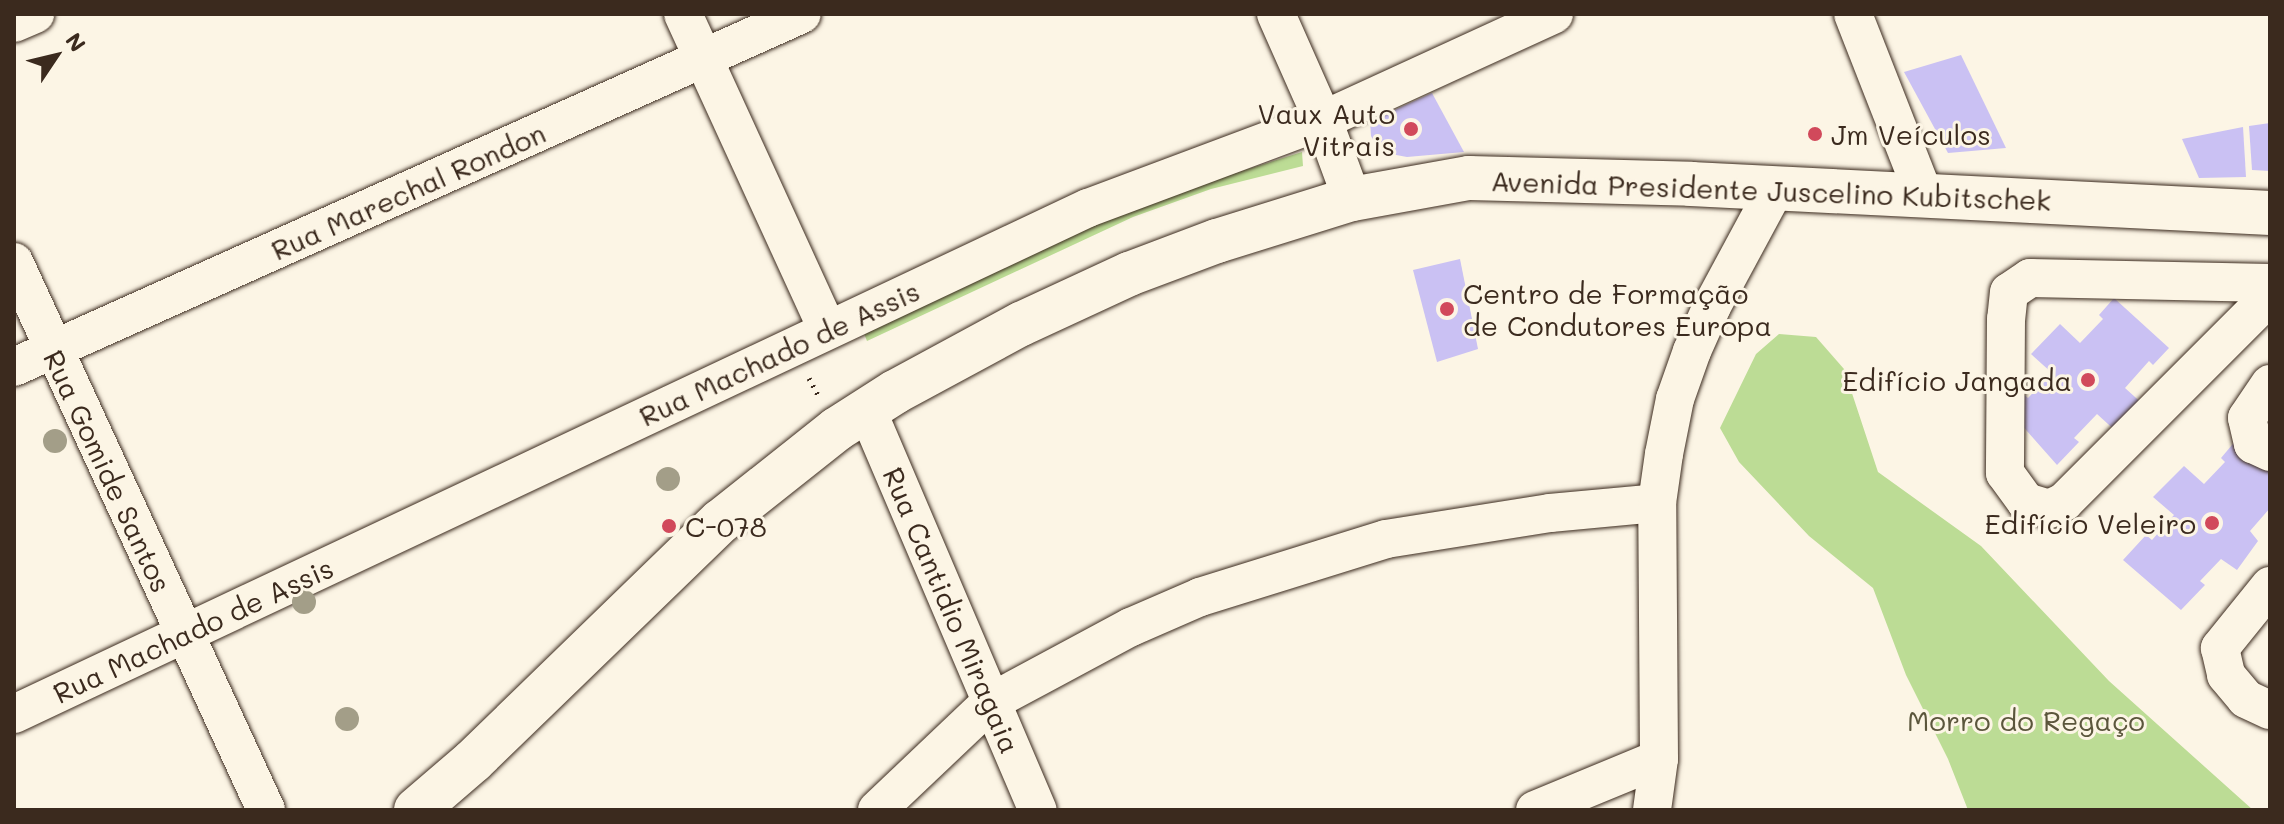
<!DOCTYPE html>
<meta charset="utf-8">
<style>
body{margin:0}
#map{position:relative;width:2284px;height:824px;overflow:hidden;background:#fcf5e5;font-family:Mali,sans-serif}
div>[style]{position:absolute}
.green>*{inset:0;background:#bcdc95}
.building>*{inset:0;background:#cac1f3}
.path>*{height:5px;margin-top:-2.5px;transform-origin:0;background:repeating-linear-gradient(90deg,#3b2a1e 0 2px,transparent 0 8px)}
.roads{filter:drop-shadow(0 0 2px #3b2a1e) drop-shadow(0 0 2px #3b2a1e)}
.minor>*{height:38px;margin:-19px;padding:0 19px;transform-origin:19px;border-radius:19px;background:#fcf5e5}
.major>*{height:44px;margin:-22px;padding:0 22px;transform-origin:22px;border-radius:22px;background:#fcf5e5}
.trees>*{width:24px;height:24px;margin:-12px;border-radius:50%;background:#a39e88}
.dots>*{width:22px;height:22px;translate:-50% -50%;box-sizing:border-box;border:4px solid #fcf5e5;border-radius:50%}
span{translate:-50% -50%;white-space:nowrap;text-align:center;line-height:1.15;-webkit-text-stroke:6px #fcf5e5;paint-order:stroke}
.poi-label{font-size:28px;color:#3b2a1e}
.right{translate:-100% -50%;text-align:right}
.left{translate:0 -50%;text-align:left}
.street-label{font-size:28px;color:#3b2a1e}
.park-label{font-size:28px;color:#5b563c}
.frame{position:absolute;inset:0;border:16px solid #3b2a1e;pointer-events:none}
.north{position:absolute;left:16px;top:16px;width:80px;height:80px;-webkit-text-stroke:6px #fcf5e5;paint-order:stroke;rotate:55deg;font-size:22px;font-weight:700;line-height:32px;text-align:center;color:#3b2a1e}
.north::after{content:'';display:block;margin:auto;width:28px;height:36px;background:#3b2a1e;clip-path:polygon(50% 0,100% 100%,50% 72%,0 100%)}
</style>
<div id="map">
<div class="green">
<i style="clip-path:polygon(1302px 152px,1303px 166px,1211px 189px,1133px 217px,867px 341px,863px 331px,1136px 204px)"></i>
<i style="clip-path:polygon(1779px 334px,1816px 337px,1844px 369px,1878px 472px,1981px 546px,2109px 681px,2253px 810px,1968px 810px,1948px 759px,1906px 675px,1873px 588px,1809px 536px,1739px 462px,1720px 428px,1756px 354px)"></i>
</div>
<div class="building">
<i style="clip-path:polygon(1961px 55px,2006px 148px,1948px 153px,1904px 72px)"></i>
<i style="clip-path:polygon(1432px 93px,1464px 152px,1407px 157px,1380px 152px,1371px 136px,1370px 121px)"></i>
<i style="clip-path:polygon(2270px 123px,2270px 171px,2252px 170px,2249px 126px)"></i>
<i style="clip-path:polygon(2243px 127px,2246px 177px,2199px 178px,2182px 139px)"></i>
<i style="clip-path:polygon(1460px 259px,1478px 349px,1437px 362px,1413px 270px)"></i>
<i style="clip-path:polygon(2114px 298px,2169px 348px,2153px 365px,2149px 361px,2125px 388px,2145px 406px,2119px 434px,2097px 414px,2074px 438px,2079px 442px,2057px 465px,2011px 413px,2023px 394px,2028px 398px,2052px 373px,2031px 354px,2060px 324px,2080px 343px,2103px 319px,2099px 315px)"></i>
<i style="clip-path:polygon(2237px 439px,2270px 469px,2270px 508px,2250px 531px,2258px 541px,2237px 570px,2221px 559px,2200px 581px,2205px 585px,2181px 610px,2123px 560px,2146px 535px,2152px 540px,2174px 515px,2153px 497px,2184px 466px,2204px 484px,2225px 462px,2221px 458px)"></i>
</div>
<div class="path">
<i style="left:809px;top:378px;width:21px;rotate:62deg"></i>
</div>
<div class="roads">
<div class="minor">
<i style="left:683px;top:14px;width:346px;rotate:65.4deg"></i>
<i style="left:1276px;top:14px;width:116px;rotate:66.1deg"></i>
<i style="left:1323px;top:120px;width:84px;rotate:69.8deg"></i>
<i style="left:1853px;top:14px;width:194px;rotate:68.6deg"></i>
<i style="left:14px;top:23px;width:23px;rotate:-23deg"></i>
<i style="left:14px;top:262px;width:603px;rotate:65.3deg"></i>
<i style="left:2270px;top:283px;width:240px;rotate:-178.8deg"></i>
<i style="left:2030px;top:278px;width:25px;rotate:146deg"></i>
<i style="left:2009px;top:292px;width:27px;rotate:96deg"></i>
<i style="left:2006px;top:319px;width:154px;rotate:90.4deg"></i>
<i style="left:2005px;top:473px;width:36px;rotate:54deg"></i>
<i style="left:2026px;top:502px;width:24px;rotate:17deg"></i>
<i style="left:2049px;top:509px;width:17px;rotate:-25deg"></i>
<i style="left:2064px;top:502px;width:291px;rotate:-45deg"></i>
<i style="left:14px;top:367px;width:863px;rotate:-24.13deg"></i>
<i style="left:2270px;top:384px;width:41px;rotate:124.1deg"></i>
<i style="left:2247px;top:418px;width:27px;rotate:77deg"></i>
<i style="left:2253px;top:444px;width:19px;rotate:25deg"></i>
<i style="left:867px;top:410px;width:435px;rotate:66.9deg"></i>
<i style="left:2270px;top:586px;width:80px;rotate:128.9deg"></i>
<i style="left:2220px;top:648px;width:28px;rotate:77deg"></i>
<i style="left:2226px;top:675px;width:31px;rotate:50deg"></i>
<i style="left:2246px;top:699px;width:26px;rotate:25deg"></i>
<i style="left:14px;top:714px;width:1187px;rotate:-25.23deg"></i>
<i style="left:1088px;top:208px;width:251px;rotate:-20.5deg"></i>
<i style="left:1323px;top:120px;width:254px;rotate:-24.6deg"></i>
<i style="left:877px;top:810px;width:157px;rotate:-43.5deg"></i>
<i style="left:991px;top:702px;width:159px;rotate:-28.2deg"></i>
<i style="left:1131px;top:627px;width:75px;rotate:-23.5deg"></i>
<i style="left:1200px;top:597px;width:195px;rotate:-17.3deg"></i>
<i style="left:1386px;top:539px;width:166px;rotate:-9deg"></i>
<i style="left:1550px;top:513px;width:107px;rotate:-5.3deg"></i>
<i style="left:1535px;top:810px;width:134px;rotate:-22.4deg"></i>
<i style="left:1652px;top:810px;width:51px;rotate:-82.2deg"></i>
<i style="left:1659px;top:759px;width:256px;rotate:-90.4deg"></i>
<i style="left:1657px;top:503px;width:49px;rotate:-81.9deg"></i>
<i style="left:1664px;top:454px;width:56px;rotate:-78.7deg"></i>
<i style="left:1675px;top:399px;width:51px;rotate:-70.5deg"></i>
<i style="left:1692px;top:351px;width:49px;rotate:-66deg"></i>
<i style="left:1712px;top:306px;width:133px;rotate:-61.7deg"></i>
</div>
<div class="major">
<i style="left:416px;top:810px;width:75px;rotate:-40.7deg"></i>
<i style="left:473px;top:761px;width:345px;rotate:-44.1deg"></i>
<i style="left:721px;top:521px;width:148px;rotate:-38.4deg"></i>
<i style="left:837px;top:429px;width:69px;rotate:-32.5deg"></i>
<i style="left:895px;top:392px;width:143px;rotate:-28.4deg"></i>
<i style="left:1021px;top:324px;width:119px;rotate:-24.8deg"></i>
<i style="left:1129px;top:274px;width:94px;rotate:-20.6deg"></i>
<i style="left:1217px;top:241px;width:141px;rotate:-17.3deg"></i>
<i style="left:1352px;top:199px;width:119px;rotate:-10.2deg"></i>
<i style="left:1469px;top:178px;width:222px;rotate:1.5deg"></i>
<i style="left:1691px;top:184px;width:580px;rotate:2.87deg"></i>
</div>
</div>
<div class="trees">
<i style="left:55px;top:441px"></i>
<i style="left:668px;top:479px"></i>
<i style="left:304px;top:602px"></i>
<i style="left:347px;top:719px"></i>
</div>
<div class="dots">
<i style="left:1411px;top:129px;background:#d1495b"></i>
<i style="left:1815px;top:134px;background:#d1495b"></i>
<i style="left:1447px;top:309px;background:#d1495b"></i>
<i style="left:2088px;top:380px;background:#d1495b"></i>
<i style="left:2212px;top:523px;background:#d1495b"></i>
<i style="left:669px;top:526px;background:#d1495b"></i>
</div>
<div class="poi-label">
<span class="right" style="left:1395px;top:129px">Vaux Auto<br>Vitrais</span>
<span class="left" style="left:1831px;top:134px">Jm Veículos</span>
<span class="left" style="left:1463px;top:309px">Centro de Formação<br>de Condutores Europa</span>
<span class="right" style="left:2072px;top:380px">Edifício Jangada</span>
<span class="right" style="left:2196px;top:523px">Edifício Veleiro</span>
<span class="left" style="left:685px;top:526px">C-078</span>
</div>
<div class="street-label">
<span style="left:1771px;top:190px;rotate:2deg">Avenida Presidente Juscelino Kubitschek</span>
<span style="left:408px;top:191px;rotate:-24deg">Rua Marechal Rondon</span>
<span style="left:779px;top:353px;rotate:-25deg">Rua Machado de Assis</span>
<span style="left:108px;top:471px;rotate:65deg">Rua Gomide Santos</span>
<span style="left:952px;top:610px;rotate:67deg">Rua Cantidio Miragaia</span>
<span style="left:193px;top:630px;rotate:-25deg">Rua Machado de Assis</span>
</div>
<div class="park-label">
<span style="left:2026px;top:720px">Morro do Regaço</span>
</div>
<div class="frame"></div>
<div class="north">N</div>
</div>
